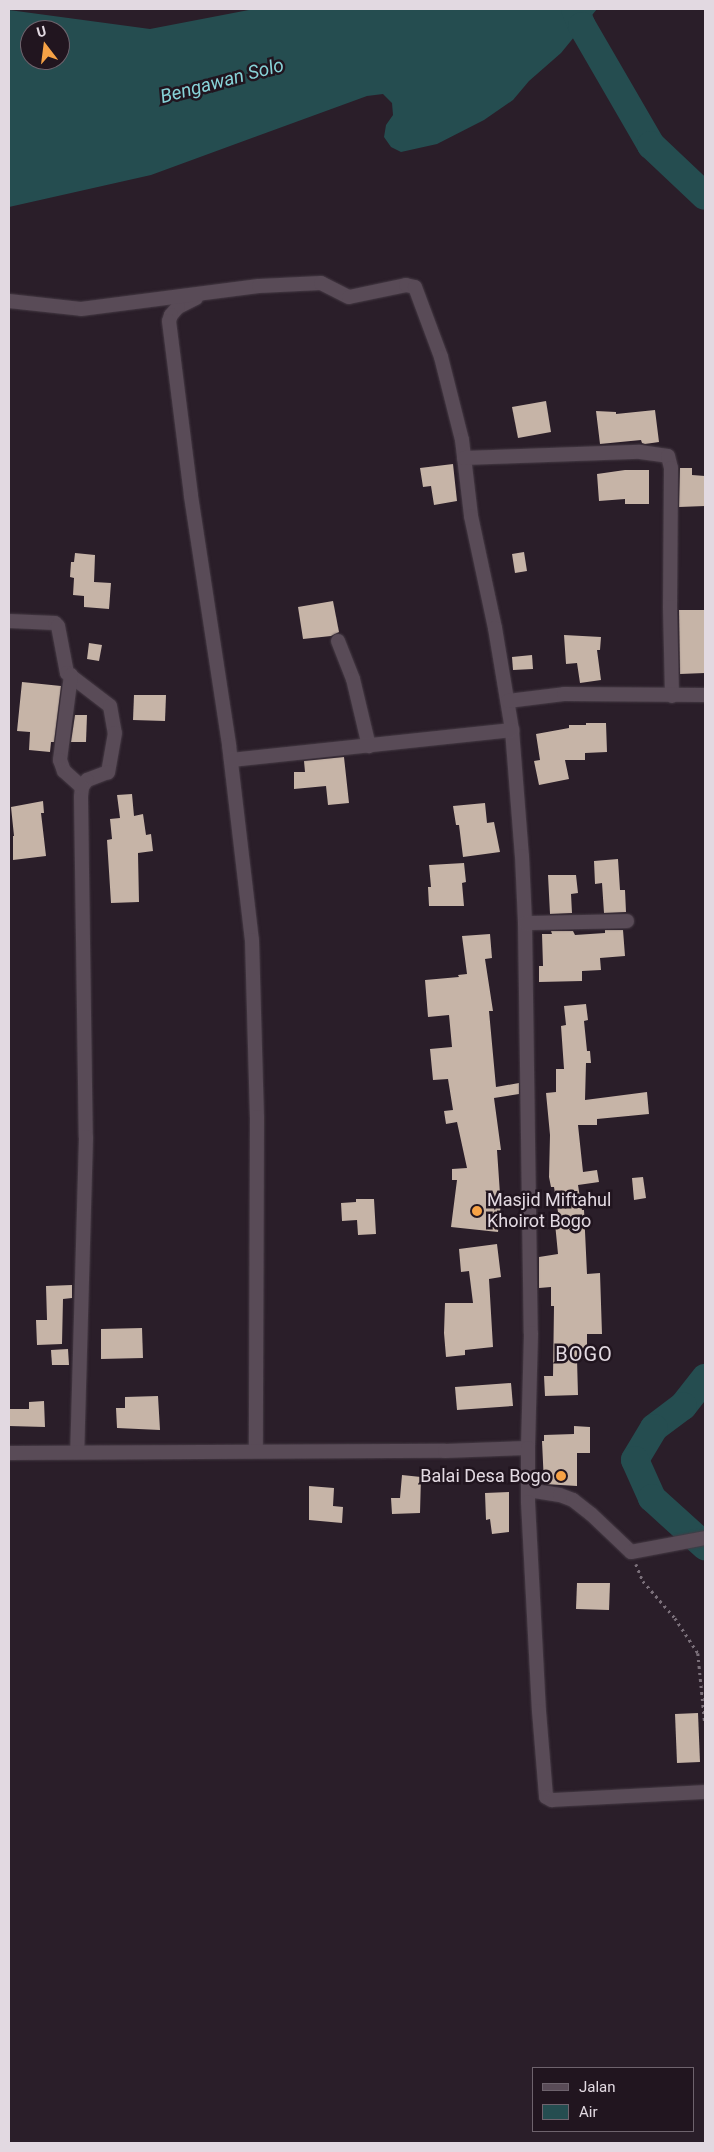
<!DOCTYPE html>
<style>
body{margin:0}
#map{position:relative;width:714px;height:2152px;overflow:hidden;background:#2a1e29;font-family:Roboto,sans-serif}
div>[style]{position:absolute}
.water>*{inset:0;background:#254d50}
.river>*{height:28px;margin:-14px;padding:0 14px;transform-origin:14px;border-radius:14px;background:#254d50}
.building>*{inset:0;background:#c6b4a7}
.path>*{height:2.5px;margin-top:-1.25px;transform-origin:0;background:repeating-linear-gradient(90deg,#7b707a 0 2.5px,transparent 0 6.5px)}
.roads{filter:drop-shadow(0 0 1px #453a44) drop-shadow(0 0 1px #453a44)}
.minor>*{height:14px;margin:-7px;padding:0 7px;transform-origin:7px;border-radius:7px;background:#594b57}
.tertiary>*{height:14px;margin:-7px;padding:0 7px;transform-origin:7px;border-radius:7px;background:#594b57}
.dots>*{width:14px;height:14px;translate:-50% -50%;box-sizing:border-box;border:2px solid #21151f;border-radius:50%}
span{translate:-50% -50%;white-space:nowrap;text-align:center;line-height:1.15;-webkit-text-stroke:5px #21151f;paint-order:stroke}
.poi-label{font-size:18px;color:#e2d9e1}
.left{translate:0 -50%;text-align:left}
.right{translate:-100% -50%;text-align:right}
.water-label{font-size:19px;color:#87d2d7;font-style:italic}
.quarter-label{font-size:20px;color:#e2d9e1;letter-spacing:1px}
.frame{position:absolute;inset:0;border:10px solid #e2d9e1;pointer-events:none}
.legend{position:absolute;left:532px;top:2067px;width:162px;height:65px;box-sizing:border-box;background:#21151f;border:1px solid #6e636d;margin:0;padding:6px 9px;list-style:none;font-size:15px;color:#e2d9e1}
.legend li{display:flex;align-items:center;gap:10px;height:25px}
.legend b{width:25px;border:1px solid #6e636d}
.north{position:absolute;left:20px;top:20px;width:50px;height:50px;box-sizing:border-box;background:#21151f;border:1px solid #6e636d;border-radius:50%;rotate:345deg;font-size:14px;font-weight:700;line-height:20px;text-align:center;color:#e2d9e1}
.north::after{content:'';display:block;margin:auto;width:18px;height:22px;background:#f6a246;clip-path:polygon(50% 0,100% 100%,50% 72%,0 100%)}
</style>
<div id="map">
<div class="water">
<i style="clip-path:polygon(evenodd,254px 9px,597px 9px,561px 53px,529px 81px,513px 100px,484px 120px,437px 144px,401px 152px,391px 147px,384px 137px,386px 125px,393px 115px,392px 103px,383px 94px,367px 96px,151px 175px,9px 207px,9px 10px,150px 29px,254px 9px,30px 30px,60px 30px,60px 60px,30px 60px,30px 30px)"></i>
</div>
<div class="river">
<i style="left:575px;top:9px;width:18px;rotate:68deg"></i>
<i style="left:582px;top:26px;width:138px;rotate:59.9deg"></i>
<i style="left:651px;top:145px;width:74px;rotate:43.4deg"></i>
<i style="left:705px;top:1378px;width:36px;rotate:128deg"></i>
<i style="left:683px;top:1406px;width:36px;rotate:143deg"></i>
<i style="left:654px;top:1428px;width:37px;rotate:121deg"></i>
<i style="left:635px;top:1460px;width:42px;rotate:65.9deg"></i>
<i style="left:652px;top:1498px;width:72px;rotate:42.2deg"></i>
</div>
<div class="building">
<i style="clip-path:polygon(546px 401px,551px 432px,518px 438px,512px 407px)"></i>
<i style="clip-path:polygon(655px 410px,659px 442px,645px 444px,642px 443px,641px 440px,600px 444px,596px 411px,616px 412px,616px 414px)"></i>
<i style="clip-path:polygon(453px 464px,457px 501px,434px 505px,431px 486px,423px 487px,420px 468px)"></i>
<i style="clip-path:polygon(680px 468px,692px 468px,692px 475px,705px 476px,705px 506px,679px 507px)"></i>
<i style="clip-path:polygon(625px 470px,649px 470px,649px 504px,625px 504px,625px 499px,599px 501px,597px 474px)"></i>
<i style="clip-path:polygon(524px 552px,527px 571px,515px 573px,512px 554px)"></i>
<i style="clip-path:polygon(75px 553px,95px 555px,94px 582px,111px 583px,109px 609px,84px 607px,84px 596px,73px 595px,74px 578px,70px 577px,71px 562px,74px 562px)"></i>
<i style="clip-path:polygon(333px 601px,339px 632px,331px 636px,303px 639px,298px 607px)"></i>
<i style="clip-path:polygon(679px 610px,705px 610px,705px 673px,680px 674px)"></i>
<i style="clip-path:polygon(564px 635px,601px 637px,600px 650px,597px 650px,601px 680px,580px 683px,577px 663px,566px 664px)"></i>
<i style="clip-path:polygon(89px 643px,102px 645px,99px 661px,87px 659px)"></i>
<i style="clip-path:polygon(532px 655px,533px 669px,513px 670px,512px 657px)"></i>
<i style="clip-path:polygon(22px 682px,61px 686px,54px 742px,51px 742px,50px 752px,29px 750px,30px 732px,17px 731px)"></i>
<i style="clip-path:polygon(134px 695px,166px 695px,165px 721px,133px 720px)"></i>
<i style="clip-path:polygon(75px 715px,87px 715px,86px 742px,71px 742px)"></i>
<i style="clip-path:polygon(586px 723px,606px 723px,607px 752px,585px 753px,585px 760px,565px 760px,569px 779px,539px 785px,534px 761px,540px 760px,536px 734px,569px 728px,569px 725px,586px 725px)"></i>
<i style="clip-path:polygon(344px 757px,349px 803px,328px 805px,326px 786px,294px 789px,294px 772px,305px 772px,304px 761px)"></i>
<i style="clip-path:polygon(132px 794px,134px 816px,143px 814px,146px 835px,151px 834px,153px 851px,138px 853px,139px 902px,111px 903px,107px 840px,112px 839px,110px 819px,120px 818px,117px 795px)"></i>
<i style="clip-path:polygon(43px 801px,44px 813px,41px 813px,46px 856px,13px 860px,13px 836px,14px 836px,11px 807px)"></i>
<i style="clip-path:polygon(485px 803px,487px 823px,494px 822px,500px 852px,463px 857px,459px 825px,456px 825px,453px 806px)"></i>
<i style="clip-path:polygon(618px 859px,620px 890px,625px 890px,626px 912px,604px 913px,602px 883px,595px 884px,594px 861px)"></i>
<i style="clip-path:polygon(464px 863px,466px 882px,462px 883px,464px 906px,429px 906px,428px 887px,431px 887px,429px 865px)"></i>
<i style="clip-path:polygon(548px 875px,576px 875px,578px 893px,571px 894px,572px 913px,550px 914px)"></i>
<i style="clip-path:polygon(605px 930px,623px 930px,625px 956px,600px 958px,601px 970px,582px 971px,582px 981px,539px 982px,539px 966px,543px 966px,542px 934px,552px 934px,551px 931px,573px 931px,575px 935px,605px 933px)"></i>
<i style="clip-path:polygon(490px 934px,492px 958px,485px 959px,493px 1011px,489px 1011px,496px 1087px,519px 1083px,519px 1094px,494px 1098px,501px 1150px,497px 1150px,500px 1194px,502px 1194px,498px 1232px,451px 1227px,457px 1180px,452px 1180px,452px 1169px,467px 1168px,457px 1122px,446px 1124px,444px 1111px,453px 1110px,448px 1079px,433px 1080px,430px 1049px,452px 1047px,449px 1015px,428px 1017px,425px 980px,459px 977px,458px 975px,467px 974px,462px 936px)"></i>
<i style="clip-path:polygon(586px 1004px,588px 1020px,584px 1021px,587px 1051px,590px 1051px,591px 1063px,586px 1063px,585px 1100px,647px 1092px,649px 1114px,597px 1119px,597px 1125px,578px 1125px,583px 1172px,597px 1170px,599px 1182px,578px 1185px,582px 1210px,584px 1210px,587px 1274px,600px 1273px,602px 1334px,587px 1334px,587px 1359px,577px 1359px,578px 1395px,545px 1396px,544px 1376px,553px 1376px,554px 1306px,551px 1306px,551px 1287px,539px 1288px,539px 1257px,558px 1254px,554px 1213px,558px 1212px,554px 1187px,551px 1187px,549px 1177px,550px 1135px,546px 1093px,556px 1092px,556px 1069px,564px 1069px,561px 1026px,566px 1025px,564px 1006px)"></i>
<i style="clip-path:polygon(643px 1177px,646px 1198px,634px 1200px,632px 1178px)"></i>
<i style="clip-path:polygon(356px 1199px,374px 1199px,376px 1234px,358px 1235px,357px 1220px,342px 1221px,341px 1203px,356px 1202px)"></i>
<i style="clip-path:polygon(497px 1244px,501px 1277px,489px 1279px,493px 1347px,465px 1350px,465px 1355px,446px 1357px,444px 1333px,445px 1303px,473px 1303px,469px 1271px,461px 1272px,459px 1249px)"></i>
<i style="clip-path:polygon(72px 1285px,72px 1298px,63px 1299px,62px 1344px,37px 1345px,36px 1320px,47px 1320px,46px 1286px)"></i>
<i style="clip-path:polygon(142px 1328px,143px 1358px,101px 1359px,101px 1329px)"></i>
<i style="clip-path:polygon(68px 1349px,69px 1365px,52px 1365px,51px 1350px)"></i>
<i style="clip-path:polygon(511px 1383px,513px 1406px,457px 1410px,455px 1387px)"></i>
<i style="clip-path:polygon(158px 1396px,160px 1430px,117px 1428px,116px 1408px,125px 1408px,125px 1397px)"></i>
<i style="clip-path:polygon(44px 1401px,45px 1427px,9px 1426px,9px 1409px,29px 1409px,29px 1402px)"></i>
<i style="clip-path:polygon(574px 1426px,590px 1427px,590px 1453px,577px 1453px,577px 1486px,544px 1484px,542px 1441px,544px 1441px,544px 1435px,574px 1434px)"></i>
<i style="clip-path:polygon(402px 1475px,421px 1477px,420px 1513px,392px 1514px,391px 1498px,400px 1498px)"></i>
<i style="clip-path:polygon(309px 1486px,334px 1488px,333px 1506px,343px 1507px,342px 1523px,309px 1520px)"></i>
<i style="clip-path:polygon(509px 1492px,509px 1532px,492px 1534px,490px 1519px,486px 1520px,485px 1493px)"></i>
<i style="clip-path:polygon(577px 1583px,610px 1583px,609px 1610px,576px 1609px)"></i>
<i style="clip-path:polygon(698px 1713px,700px 1762px,677px 1763px,675px 1714px)"></i>
</div>
<div class="path">
<i style="left:636px;top:1564px;width:18px;rotate:68deg"></i>
<i style="left:643px;top:1581px;width:49px;rotate:49.1deg"></i>
<i style="left:675px;top:1618px;width:42px;rotate:56.7deg"></i>
<i style="left:698px;top:1653px;width:71px;rotate:84.4deg"></i>
</div>
<div class="roads">
<div class="minor">
<i style="left:196px;top:298px;width:20px;rotate:153deg"></i>
<i style="left:178px;top:307px;width:11px;rotate:131deg"></i>
<i style="left:171px;top:315px;width:6px;rotate:108deg"></i>
<i style="left:169px;top:321px;width:176px;rotate:82.8deg"></i>
<i style="left:191px;top:496px;width:252px;rotate:81.3deg"></i>
<i style="left:229px;top:745px;width:196px;rotate:83.3deg"></i>
<i style="left:252px;top:940px;width:177px;rotate:88.4deg"></i>
<i style="left:257px;top:1117px;width:334px;rotate:90.2deg"></i>
<i style="left:9px;top:301px;width:72px;rotate:6.3deg"></i>
<i style="left:81px;top:309px;width:179px;rotate:-7.4deg"></i>
<i style="left:259px;top:286px;width:62px;rotate:-2.8deg"></i>
<i style="left:321px;top:283px;width:31px;rotate:27deg"></i>
<i style="left:349px;top:297px;width:58px;rotate:-11.9deg"></i>
<i style="left:406px;top:285px;width:9px;rotate:13deg"></i>
<i style="left:415px;top:287px;width:75px;rotate:69.6deg"></i>
<i style="left:441px;top:357px;width:86px;rotate:75.8deg"></i>
<i style="left:462px;top:440px;width:77px;rotate:83.2deg"></i>
<i style="left:471px;top:516px;width:115px;rotate:77.9deg"></i>
<i style="left:495px;top:628px;width:103px;rotate:80.5deg"></i>
<i style="left:512px;top:730px;width:126px;rotate:85.5deg"></i>
<i style="left:522px;top:856px;width:67px;rotate:87.4deg"></i>
<i style="left:525px;top:923px;width:410px;rotate:89.2deg"></i>
<i style="left:531px;top:1333px;width:115px;rotate:91.5deg"></i>
<i style="left:464px;top:458px;width:176px;rotate:-2deg"></i>
<i style="left:640px;top:452px;width:28px;rotate:8deg"></i>
<i style="left:668px;top:456px;width:12px;rotate:76deg"></i>
<i style="left:671px;top:468px;width:139px;rotate:90.4deg"></i>
<i style="left:670px;top:607px;width:89px;rotate:88.7deg"></i>
<i style="left:9px;top:621px;width:46px;rotate:2.5deg"></i>
<i style="left:55px;top:623px;width:4px;rotate:45deg"></i>
<i style="left:58px;top:626px;width:48px;rotate:79.2deg"></i>
<i style="left:67px;top:673px;width:54px;rotate:37.5deg"></i>
<i style="left:110px;top:706px;width:27px;rotate:80deg"></i>
<i style="left:115px;top:733px;width:40px;rotate:100deg"></i>
<i style="left:108px;top:772px;width:22px;rotate:159deg"></i>
<i style="left:87px;top:780px;width:9px;rotate:126deg"></i>
<i style="left:82px;top:787px;width:10px;rotate:96deg"></i>
<i style="left:81px;top:797px;width:340px;rotate:89.2deg"></i>
<i style="left:86px;top:1137px;width:315px;rotate:91.6deg"></i>
<i style="left:338px;top:641px;width:41px;rotate:68.5deg"></i>
<i style="left:353px;top:679px;width:69px;rotate:76.6deg"></i>
<i style="left:71px;top:675px;width:86px;rotate:97.4deg"></i>
<i style="left:60px;top:760px;width:12px;rotate:70deg"></i>
<i style="left:64px;top:771px;width:24px;rotate:42deg"></i>
<i style="left:508px;top:701px;width:56px;rotate:-7.1deg"></i>
<i style="left:564px;top:694px;width:141px;rotate:0.4deg"></i>
<i style="left:231px;top:760px;width:283px;rotate:-6.1deg"></i>
<i style="left:525px;top:923px;width:102px;rotate:-1.1deg"></i>
<i style="left:528px;top:1490px;width:32px;rotate:9deg"></i>
<i style="left:560px;top:1495px;width:14px;rotate:21deg"></i>
<i style="left:573px;top:1500px;width:23px;rotate:38deg"></i>
<i style="left:591px;top:1514px;width:55px;rotate:43.5deg"></i>
<i style="left:631px;top:1552px;width:75px;rotate:-10.7deg"></i>
</div>
<div class="tertiary">
<i style="left:9px;top:1453px;width:436px;rotate:-0.3deg"></i>
<i style="left:445px;top:1451px;width:83px;rotate:-2.1deg"></i>
<i style="left:528px;top:1448px;width:54px;rotate:90deg"></i>
<i style="left:528px;top:1502px;width:209px;rotate:87deg"></i>
<i style="left:539px;top:1711px;width:86px;rotate:85.3deg"></i>
<i style="left:546px;top:1797px;width:7px;rotate:27deg"></i>
<i style="left:552px;top:1800px;width:153px;rotate:-3deg"></i>
</div>
</div>
<div class="dots">
<i style="left:477px;top:1211px;background:#f6a246"></i>
<i style="left:561px;top:1476px;background:#f6a246"></i>
</div>
<div class="poi-label">
<span class="left" style="left:487px;top:1211px">Masjid Miftahul<br>Khoirot Bogo</span>
<span class="right" style="left:551px;top:1476px">Balai Desa Bogo</span>
</div>
<div class="water-label">
<span style="left:222px;top:81px;rotate:-15deg">Bengawan Solo</span>
</div>
<div class="quarter-label">
<span style="left:584px;top:1354px">BOGO</span>
</div>
<div class="frame"></div>
<ul class="legend">
<li><b style="height:6px;background:#594b57"></b>Jalan</li>
<li><b style="height:14px;background:#254d50"></b>Air</li>
</ul>
<div class="north">U</div>
</div>
